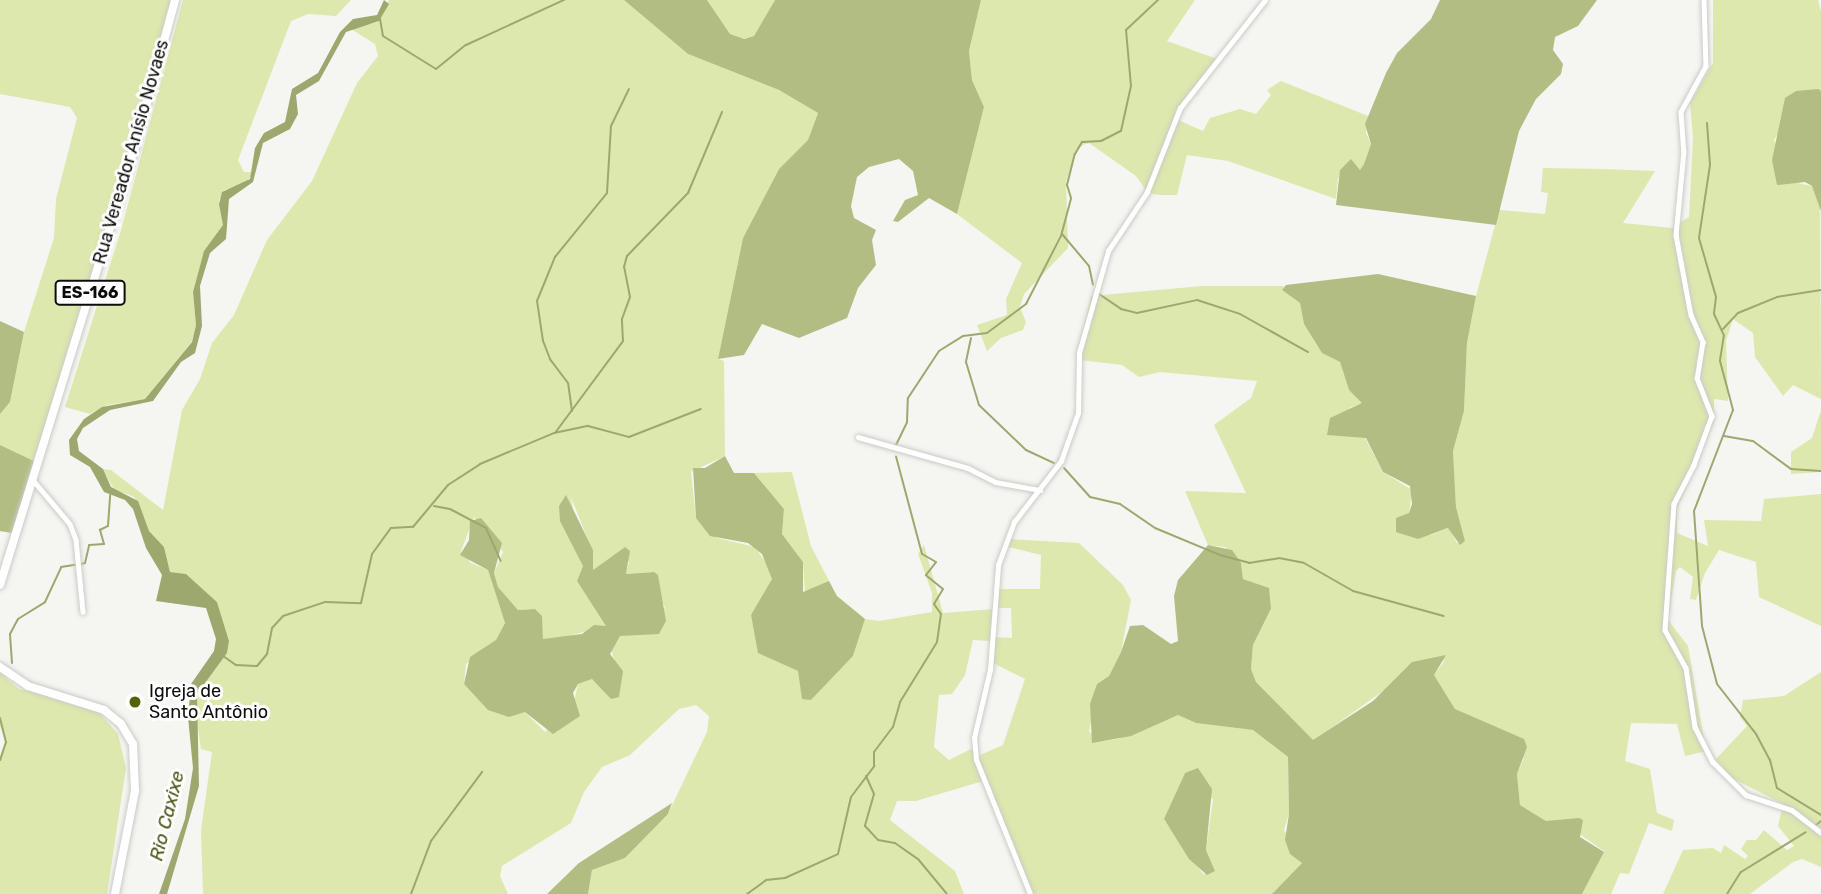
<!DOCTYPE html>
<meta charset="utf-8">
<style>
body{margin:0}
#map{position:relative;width:1821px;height:894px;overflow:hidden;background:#f5f6f2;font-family:Rubik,sans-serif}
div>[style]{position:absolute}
.green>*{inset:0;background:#dce8ad}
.forest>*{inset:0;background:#b1bd83}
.water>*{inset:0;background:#9da86f}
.stream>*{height:2px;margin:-1px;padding:0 1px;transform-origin:1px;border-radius:1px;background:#9da86f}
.roads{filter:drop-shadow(0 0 2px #cacbc6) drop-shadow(0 0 2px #cacbc6)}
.minor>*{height:4.5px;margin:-2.25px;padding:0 2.25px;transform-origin:2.25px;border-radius:2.25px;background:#fff}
.primary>*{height:8px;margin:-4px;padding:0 4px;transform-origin:4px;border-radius:4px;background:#fff}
.dots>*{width:19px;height:19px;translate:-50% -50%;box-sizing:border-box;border:4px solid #fff;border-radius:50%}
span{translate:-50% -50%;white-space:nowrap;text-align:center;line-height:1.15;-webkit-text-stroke:6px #fff;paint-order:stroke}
.shield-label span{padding:2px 5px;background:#fff;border:2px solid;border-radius:5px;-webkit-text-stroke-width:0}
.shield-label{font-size:16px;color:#0c0d0b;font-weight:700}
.street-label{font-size:18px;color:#0c0d0b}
.poi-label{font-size:18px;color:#0c0d0b}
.left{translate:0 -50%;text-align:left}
.water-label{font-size:19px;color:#4b5514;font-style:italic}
</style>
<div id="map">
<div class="green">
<i style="clip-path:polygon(0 0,175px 0,36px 462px,0 445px,0 414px,10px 402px,24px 332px,54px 238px,56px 199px,77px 118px,70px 107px,0 94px)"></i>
<i style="clip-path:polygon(183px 0,351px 0,336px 16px,308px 14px,291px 21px,238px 160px,244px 172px,254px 172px,244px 185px,224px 190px,219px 200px,223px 225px,203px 255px,193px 292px,196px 325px,192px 341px,145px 399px,107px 405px,90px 414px,65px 407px,121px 230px)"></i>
<i style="clip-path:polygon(evenodd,389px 0,624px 0,688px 54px,779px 90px,818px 113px,808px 140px,779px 169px,743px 238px,718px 359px,724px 361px,725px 456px,691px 472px,696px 518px,717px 538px,755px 547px,771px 570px,772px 585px,751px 615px,759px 653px,799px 671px,802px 698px,811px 700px,853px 656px,865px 619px,879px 621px,932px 612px,932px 593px,918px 554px,924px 545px,943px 613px,994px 609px,993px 637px,1012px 638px,1011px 608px,996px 608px,998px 589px,1040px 589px,1041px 555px,1005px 546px,1008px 539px,1079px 543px,1123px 585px,1131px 600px,1121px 652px,1109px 676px,1097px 684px,1089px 732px,1103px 741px,1118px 739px,1178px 715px,1196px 723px,1253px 730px,1288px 757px,1289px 814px,1284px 830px,1302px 863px,1272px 894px,1031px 894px,983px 781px,916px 801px,897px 801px,890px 820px,955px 871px,964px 894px,588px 894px,592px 870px,625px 858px,668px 814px,707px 732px,709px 716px,696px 705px,679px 709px,630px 755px,602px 767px,584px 792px,571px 823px,502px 866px,500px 876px,508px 894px,203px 894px,201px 830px,212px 752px,201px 749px,195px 708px,199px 687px,227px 653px,229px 641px,217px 602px,186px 574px,170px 572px,164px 547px,149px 531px,134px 497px,114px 489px,102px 469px,111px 470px,163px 510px,182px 410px,200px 379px,212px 343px,234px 315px,267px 240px,312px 181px,357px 83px,378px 56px,375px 44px,351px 29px,378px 22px,389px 0,571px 497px,592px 550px,593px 570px,621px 550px,629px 562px,626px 574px,650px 572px,665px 608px,620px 636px,611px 649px,615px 662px,602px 688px,592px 679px,578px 684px,574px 702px,545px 732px,525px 712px,472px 692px,464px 684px,466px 664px,496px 640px,505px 623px,488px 570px,471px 563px,461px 551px,474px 517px,503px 552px,494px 573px,498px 587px,518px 610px,531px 609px,542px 623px,543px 639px,549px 641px,607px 626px,577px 581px,583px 566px,571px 497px,389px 0,973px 640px,991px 641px,991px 662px,1025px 679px,1003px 745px,980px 755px,971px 749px,949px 760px,934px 747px,939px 695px,952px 694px,965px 675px,973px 640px,389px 0,1185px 773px,1213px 799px,1206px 850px,1215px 871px,1203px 874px,1164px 820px,1185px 773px)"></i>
<i style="clip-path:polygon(707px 0,775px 0,754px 36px,743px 39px,730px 34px)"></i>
<i style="clip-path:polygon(981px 0,1195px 0,1167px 41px,1220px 60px,1177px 112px,1178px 120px,1203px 131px,1210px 118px,1240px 109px,1256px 114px,1271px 95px,1267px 90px,1281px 81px,1368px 116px,1366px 133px,1371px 144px,1364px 164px,1360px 170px,1351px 160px,1338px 178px,1336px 199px,1228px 161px,1187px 155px,1177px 195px,1159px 195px,1148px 193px,1136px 176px,1089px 143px,1083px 145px,1076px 151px,1066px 182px,1068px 248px,1024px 294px,1020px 307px,1026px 322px,1023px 330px,1001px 338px,987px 351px,977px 325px,1007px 315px,1006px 299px,1022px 263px,957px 214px,984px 107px,972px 80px,969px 51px)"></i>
<i style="clip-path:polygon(1713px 0,1818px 0,1821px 11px,1821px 91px,1817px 89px,1782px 112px,1782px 127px,1774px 140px,1793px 182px,1812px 186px,1820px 203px,1821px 399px,1793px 385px,1783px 396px,1755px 357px,1753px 333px,1733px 319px,1726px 341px,1728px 401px,1714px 399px,1714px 422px,1677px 509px,1677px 533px,1708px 546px,1704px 520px,1761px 521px,1764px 499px,1821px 494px,1821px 626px,1759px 597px,1756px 562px,1719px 550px,1705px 573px,1696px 600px,1690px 599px,1693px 577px,1680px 567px,1676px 571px,1668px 620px,1688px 646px,1706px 751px,1685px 756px,1677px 724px,1631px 723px,1625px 761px,1650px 769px,1657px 813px,1674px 820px,1672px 831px,1649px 823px,1629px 874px,1620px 873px,1611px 894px,1582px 894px,1604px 851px,1562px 822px,1546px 821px,1520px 805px,1517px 774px,1524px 758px,1481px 722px,1455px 709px,1434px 675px,1445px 660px,1390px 686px,1313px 741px,1256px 682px,1251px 669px,1253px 645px,1271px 610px,1253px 583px,1243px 579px,1241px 563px,1225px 547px,1208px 545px,1185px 491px,1246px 493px,1214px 425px,1251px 398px,1257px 381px,1160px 372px,1139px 377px,1122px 365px,1080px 360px,1083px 331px,1091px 296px,1202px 286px,1284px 286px,1282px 290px,1300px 303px,1304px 324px,1322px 353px,1340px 362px,1349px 390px,1361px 398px,1363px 403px,1349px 408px,1383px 472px,1412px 490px,1409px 514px,1431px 535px,1449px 528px,1457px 543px,1465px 541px,1456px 507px,1453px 451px,1464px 411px,1467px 343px,1476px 296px,1499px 210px,1545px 214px,1548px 193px,1541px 192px,1543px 168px,1603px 169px,1655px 171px,1623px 223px,1672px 228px,1689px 217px,1693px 139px,1690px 103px,1713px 63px)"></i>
<i style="clip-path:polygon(1821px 410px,1821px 472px,1791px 474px,1791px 452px,1812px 438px)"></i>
<i style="clip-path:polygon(792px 472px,811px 546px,829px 581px,805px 594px,803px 562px,782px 534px,784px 509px,754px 473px)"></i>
<i style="clip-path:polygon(1821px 672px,1821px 867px,1802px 859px,1793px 862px,1750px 894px,1663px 894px,1683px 850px,1713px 848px,1721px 853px,1724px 845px,1745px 859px,1748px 856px,1741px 849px,1747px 840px,1756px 840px,1764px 830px,1787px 850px,1794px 846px,1778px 826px,1783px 804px,1732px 778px,1716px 759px,1747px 726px,1740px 717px,1743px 700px,1784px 696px)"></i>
<i style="clip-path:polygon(0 673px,19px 689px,94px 707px,118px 734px,126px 768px,107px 894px,0 894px,0 756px,5px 742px,0 726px)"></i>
</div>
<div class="forest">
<i style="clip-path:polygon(624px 0,707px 0,730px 34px,744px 39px,754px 36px,775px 0,981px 0,969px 51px,972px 80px,984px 107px,957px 214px,929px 198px,898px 222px,893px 221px,905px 200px,918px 195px,913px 171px,899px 159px,869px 167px,857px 177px,851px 206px,854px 218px,876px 230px,872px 240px,876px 265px,858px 288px,847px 318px,799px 338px,762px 324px,744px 355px,718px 359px,743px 238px,779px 169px,808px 140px,818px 113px,779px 90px,688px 54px)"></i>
<i style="clip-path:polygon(1440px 0,1597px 0,1578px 26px,1555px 37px,1553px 50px,1563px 64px,1561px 74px,1536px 99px,1519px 131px,1496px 225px,1336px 205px,1340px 170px,1351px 159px,1360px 170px,1364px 164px,1371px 144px,1365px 124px,1386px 73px,1397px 53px,1431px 19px)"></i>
<i style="clip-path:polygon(1818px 89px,1821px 91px,1821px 211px,1812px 186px,1805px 182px,1777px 185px,1772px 160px,1785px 98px,1796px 91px)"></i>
<i style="clip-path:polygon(1378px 274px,1476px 296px,1467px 343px,1464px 411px,1453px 451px,1456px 507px,1465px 541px,1460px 545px,1448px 528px,1418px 539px,1396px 532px,1396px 518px,1409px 513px,1412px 504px,1410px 486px,1383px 472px,1366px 438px,1327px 435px,1330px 418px,1362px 403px,1349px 390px,1340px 362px,1322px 353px,1304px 324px,1300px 303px,1282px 290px,1286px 285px)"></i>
<i style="clip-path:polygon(0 321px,24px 332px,10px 402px,0 414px)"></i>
<i style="clip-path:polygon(0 445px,36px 462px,12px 533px,0 531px)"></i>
<i style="clip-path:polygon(725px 456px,734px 473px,754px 473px,784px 509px,782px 534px,803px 562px,803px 592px,829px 581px,837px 596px,865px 619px,853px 656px,811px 700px,802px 699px,798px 671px,758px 653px,751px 615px,772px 579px,762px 554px,748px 543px,710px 536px,696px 518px,693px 468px,705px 468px)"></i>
<i style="clip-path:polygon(566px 495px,593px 550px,593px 570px,625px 547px,630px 551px,626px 574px,654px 572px,658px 575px,666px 621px,659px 634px,620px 636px,610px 654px,623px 671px,619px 697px,611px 699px,592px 679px,578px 684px,573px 693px,580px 716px,553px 734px,525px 712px,509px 717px,488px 710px,464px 684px,470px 657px,496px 640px,505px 623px,488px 570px,460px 555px,469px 540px,470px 521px,481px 518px,502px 543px,494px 573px,498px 587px,518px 610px,535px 609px,542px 616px,543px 639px,582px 634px,594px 625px,606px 626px,577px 581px,583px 566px,560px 521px,559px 506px)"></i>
<i style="clip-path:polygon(1208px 545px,1232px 550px,1241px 563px,1243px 579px,1269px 588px,1271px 609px,1253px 645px,1251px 669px,1256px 682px,1313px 740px,1373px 701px,1412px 662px,1446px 655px,1434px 675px,1455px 709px,1524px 739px,1527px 747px,1517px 774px,1520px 805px,1546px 821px,1579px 818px,1583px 820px,1580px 837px,1604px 852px,1582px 894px,1272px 894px,1302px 863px,1290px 854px,1285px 840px,1289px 814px,1288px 757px,1253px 730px,1196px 723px,1178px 715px,1131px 736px,1092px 743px,1090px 704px,1097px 684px,1109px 676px,1121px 652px,1130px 626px,1143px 625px,1171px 644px,1178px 641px,1174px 596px,1178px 580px)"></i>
<i style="clip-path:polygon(1198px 768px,1212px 789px,1206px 850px,1215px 871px,1207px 875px,1189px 859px,1164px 819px,1185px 773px)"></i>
<i style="clip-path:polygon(672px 803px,668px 814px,625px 858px,592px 870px,588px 894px,547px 894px,579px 863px)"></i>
</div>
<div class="water">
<i style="clip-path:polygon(384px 0,389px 4px,379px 21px,346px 32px,319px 81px,296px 95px,298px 114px,290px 129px,263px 143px,253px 182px,229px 199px,226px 239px,210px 253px,200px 286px,202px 326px,195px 353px,181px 362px,153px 401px,110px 410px,83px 428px,77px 439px,79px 451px,103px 469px,111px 487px,138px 501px,149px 531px,164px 547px,170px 572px,186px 574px,217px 602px,229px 641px,227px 653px,197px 694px,199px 786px,167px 894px,159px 894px,185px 819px,193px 768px,188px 717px,191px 684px,214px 651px,216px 639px,206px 608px,156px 601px,162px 575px,146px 548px,133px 509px,125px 500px,104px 492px,90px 467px,70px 455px,69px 440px,84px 419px,102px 407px,145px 399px,192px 342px,196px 325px,193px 292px,204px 251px,223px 225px,219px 204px,222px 192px,250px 179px,255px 148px,264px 133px,285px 122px,292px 89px,318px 73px,340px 32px,353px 19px,377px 15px)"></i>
</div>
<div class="stream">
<i style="left:380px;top:19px;width:17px;rotate:80deg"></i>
<i style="left:383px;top:36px;width:62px;rotate:31.9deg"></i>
<i style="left:436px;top:69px;width:38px;rotate:-39deg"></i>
<i style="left:466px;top:45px;width:108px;rotate:-24.7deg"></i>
<i style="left:1707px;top:123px;width:42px;rotate:85.9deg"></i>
<i style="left:1710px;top:165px;width:74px;rotate:98.6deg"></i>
<i style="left:1699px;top:238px;width:61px;rotate:73.9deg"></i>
<i style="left:1716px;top:297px;width:17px;rotate:97deg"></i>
<i style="left:1714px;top:314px;width:23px;rotate:65deg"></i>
<i style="left:1724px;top:335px;width:26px;rotate:99deg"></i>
<i style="left:1720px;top:361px;width:51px;rotate:75.1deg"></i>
<i style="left:1733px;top:410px;width:108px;rotate:111.1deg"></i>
<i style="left:1694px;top:511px;width:115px;rotate:86deg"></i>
<i style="left:1702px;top:626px;width:60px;rotate:75.5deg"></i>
<i style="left:1717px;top:684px;width:63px;rotate:52deg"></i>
<i style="left:1756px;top:734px;width:30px;rotate:62deg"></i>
<i style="left:1770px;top:760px;width:29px;rotate:76deg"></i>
<i style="left:1777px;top:788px;width:52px;rotate:31.5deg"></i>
<i style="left:1062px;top:234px;width:42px;rotate:49.8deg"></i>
<i style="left:1089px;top:266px;width:19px;rotate:78deg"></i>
<i style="left:1099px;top:294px;width:27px;rotate:34deg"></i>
<i style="left:1121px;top:309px;width:16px;rotate:14deg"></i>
<i style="left:1137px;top:313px;width:61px;rotate:-12.2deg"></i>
<i style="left:1197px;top:300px;width:45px;rotate:18deg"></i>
<i style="left:1240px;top:314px;width:78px;rotate:29.2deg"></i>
<i style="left:1723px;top:329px;width:22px;rotate:-47deg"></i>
<i style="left:1738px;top:313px;width:42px;rotate:-22.3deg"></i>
<i style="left:1777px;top:297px;width:45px;rotate:-9deg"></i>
<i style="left:971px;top:338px;width:25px;rotate:102deg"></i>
<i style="left:966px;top:362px;width:45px;rotate:73.2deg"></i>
<i style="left:979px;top:405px;width:65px;rotate:43.8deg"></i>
<i style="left:1026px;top:450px;width:31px;rotate:25deg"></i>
<i style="left:572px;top:411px;width:28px;rotate:-98deg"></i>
<i style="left:568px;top:383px;width:30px;rotate:-127deg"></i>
<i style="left:550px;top:359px;width:19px;rotate:-111deg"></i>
<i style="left:543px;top:341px;width:40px;rotate:-98.5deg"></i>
<i style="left:537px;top:301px;width:48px;rotate:-67.8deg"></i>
<i style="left:555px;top:257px;width:82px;rotate:-50.9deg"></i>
<i style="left:607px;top:193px;width:67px;rotate:-86.6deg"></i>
<i style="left:611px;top:126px;width:41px;rotate:-64.1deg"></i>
<i style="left:555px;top:433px;width:114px;rotate:-53.5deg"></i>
<i style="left:623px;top:341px;width:22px;rotate:-93deg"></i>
<i style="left:622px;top:319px;width:23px;rotate:-70deg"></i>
<i style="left:630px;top:297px;width:31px;rotate:-101deg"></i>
<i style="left:624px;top:267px;width:11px;rotate:-75deg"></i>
<i style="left:627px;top:256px;width:88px;rotate:-45.9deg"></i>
<i style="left:688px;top:193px;width:88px;rotate:-67.2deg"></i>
<i style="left:1724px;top:436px;width:29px;rotate:10deg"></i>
<i style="left:1753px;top:441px;width:47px;rotate:36.4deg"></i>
<i style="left:1791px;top:469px;width:30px;rotate:4deg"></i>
<i style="left:896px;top:445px;width:25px;rotate:-64deg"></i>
<i style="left:907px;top:422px;width:24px;rotate:-88deg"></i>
<i style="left:908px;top:398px;width:56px;rotate:-56.6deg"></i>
<i style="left:939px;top:351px;width:28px;rotate:-32deg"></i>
<i style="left:963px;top:336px;width:24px;rotate:-7deg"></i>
<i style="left:987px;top:333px;width:49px;rotate:-36.6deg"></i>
<i style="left:1026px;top:304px;width:76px;rotate:-62.8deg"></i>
<i style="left:1061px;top:236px;width:39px;rotate:-75deg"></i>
<i style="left:1071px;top:198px;width:14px;rotate:-107deg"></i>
<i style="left:1067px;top:185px;width:32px;rotate:-76deg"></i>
<i style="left:1075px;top:154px;width:14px;rotate:-60deg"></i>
<i style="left:1082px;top:142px;width:19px;rotate:-3deg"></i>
<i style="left:1101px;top:141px;width:22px;rotate:-27deg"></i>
<i style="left:1121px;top:131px;width:46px;rotate:-77.5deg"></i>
<i style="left:1131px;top:86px;width:56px;rotate:-95.1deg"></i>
<i style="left:1126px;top:30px;width:44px;rotate:-43.2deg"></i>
<i style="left:1064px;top:468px;width:39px;rotate:48deg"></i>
<i style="left:1090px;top:497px;width:31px;rotate:13deg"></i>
<i style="left:1120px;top:504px;width:42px;rotate:34.4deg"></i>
<i style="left:1155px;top:528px;width:70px;rotate:22.6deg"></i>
<i style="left:1220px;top:555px;width:30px;rotate:15deg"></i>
<i style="left:1249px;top:563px;width:30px;rotate:-9deg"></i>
<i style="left:1279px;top:558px;width:25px;rotate:11deg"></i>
<i style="left:1304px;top:563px;width:56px;rotate:29.7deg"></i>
<i style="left:1353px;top:591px;width:94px;rotate:15.4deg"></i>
<i style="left:434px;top:506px;width:16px;rotate:11deg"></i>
<i style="left:450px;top:509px;width:41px;rotate:27.8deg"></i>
<i style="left:486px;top:528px;width:36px;rotate:66deg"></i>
<i style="left:223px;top:656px;width:16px;rotate:35deg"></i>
<i style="left:236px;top:665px;width:21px;rotate:3deg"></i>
<i style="left:257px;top:666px;width:16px;rotate:-50deg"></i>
<i style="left:267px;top:654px;width:26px;rotate:-79deg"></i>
<i style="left:272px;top:628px;width:16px;rotate:-47deg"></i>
<i style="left:283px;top:616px;width:44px;rotate:-18.4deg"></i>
<i style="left:325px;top:602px;width:36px;rotate:2deg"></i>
<i style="left:361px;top:603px;width:50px;rotate:-77.3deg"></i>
<i style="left:372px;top:554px;width:32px;rotate:-54deg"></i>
<i style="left:391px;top:528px;width:22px;rotate:-3deg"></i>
<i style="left:413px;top:527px;width:55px;rotate:-50.2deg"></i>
<i style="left:448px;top:485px;width:38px;rotate:-33deg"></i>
<i style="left:480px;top:464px;width:80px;rotate:-22.7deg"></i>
<i style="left:554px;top:433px;width:35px;rotate:-12deg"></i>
<i style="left:588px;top:426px;width:42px;rotate:15deg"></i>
<i style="left:629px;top:437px;width:77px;rotate:-21.3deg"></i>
<i style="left:12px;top:663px;width:29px;rotate:-94deg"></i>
<i style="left:10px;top:634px;width:17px;rotate:-62deg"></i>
<i style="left:18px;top:619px;width:32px;rotate:-32deg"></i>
<i style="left:45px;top:602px;width:38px;rotate:-65deg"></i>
<i style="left:61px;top:567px;width:24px;rotate:-9deg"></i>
<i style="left:85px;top:563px;width:18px;rotate:-77deg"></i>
<i style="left:89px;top:545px;width:15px;rotate:-4deg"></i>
<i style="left:104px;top:544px;width:15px;rotate:-106deg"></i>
<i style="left:100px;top:530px;width:9px;rotate:-27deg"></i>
<i style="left:108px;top:526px;width:31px;rotate:-86deg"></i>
<i style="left:0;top:718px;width:25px;rotate:76deg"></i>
<i style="left:6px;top:742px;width:19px;rotate:108deg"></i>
<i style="left:866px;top:776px;width:20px;rotate:66deg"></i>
<i style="left:874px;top:794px;width:33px;rotate:106deg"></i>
<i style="left:865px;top:826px;width:19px;rotate:47deg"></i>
<i style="left:878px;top:840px;width:17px;rotate:10deg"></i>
<i style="left:895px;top:843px;width:28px;rotate:35deg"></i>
<i style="left:918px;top:859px;width:45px;rotate:50.4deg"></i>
<i style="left:1816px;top:825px;width:6px;rotate:-39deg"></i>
<i style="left:411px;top:894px;width:57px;rotate:-69.3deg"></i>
<i style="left:431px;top:841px;width:86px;rotate:-53.5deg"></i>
<i style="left:747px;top:894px;width:24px;rotate:-36deg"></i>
<i style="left:766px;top:880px;width:19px;rotate:-6deg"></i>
<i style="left:785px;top:878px;width:58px;rotate:-24.4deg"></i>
<i style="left:838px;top:854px;width:58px;rotate:-77.2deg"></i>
<i style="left:851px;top:797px;width:39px;rotate:-53deg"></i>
<i style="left:874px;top:766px;width:14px;rotate:-90deg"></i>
<i style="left:874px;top:752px;width:31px;rotate:-53deg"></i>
<i style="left:893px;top:727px;width:26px;rotate:-74deg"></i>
<i style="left:900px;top:702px;width:70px;rotate:-58.3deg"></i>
<i style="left:937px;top:642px;width:28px;rotate:-82deg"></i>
<i style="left:941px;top:614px;width:12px;rotate:-125deg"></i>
<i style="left:934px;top:604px;width:17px;rotate:-59deg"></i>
<i style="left:943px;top:589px;width:22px;rotate:-141deg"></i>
<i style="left:926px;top:575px;width:16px;rotate:-52deg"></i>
<i style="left:936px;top:562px;width:16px;rotate:-150deg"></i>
<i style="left:922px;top:554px;width:101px;rotate:-104.9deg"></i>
<i style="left:1727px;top:894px;width:26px;rotate:-58deg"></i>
<i style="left:1741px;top:872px;width:76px;rotate:-31.6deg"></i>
</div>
<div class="roads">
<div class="minor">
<i style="left:1704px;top:0;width:66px;rotate:88.3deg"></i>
<i style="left:1706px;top:66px;width:52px;rotate:118.5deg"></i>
<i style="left:1681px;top:112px;width:39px;rotate:86deg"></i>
<i style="left:1684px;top:151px;width:84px;rotate:95.4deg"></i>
<i style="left:1676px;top:235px;width:81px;rotate:79.4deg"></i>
<i style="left:1691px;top:315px;width:30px;rotate:66deg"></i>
<i style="left:1703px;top:342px;width:36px;rotate:99deg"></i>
<i style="left:1697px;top:378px;width:41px;rotate:68.5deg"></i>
<i style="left:1712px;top:416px;width:52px;rotate:110.2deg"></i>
<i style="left:1694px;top:465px;width:44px;rotate:117.1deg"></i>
<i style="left:1674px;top:504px;width:126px;rotate:94.1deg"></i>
<i style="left:1665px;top:630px;width:43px;rotate:61.1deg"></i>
<i style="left:1686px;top:668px;width:60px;rotate:81.3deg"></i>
<i style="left:1695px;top:727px;width:39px;rotate:63deg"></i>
<i style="left:1713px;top:762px;width:47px;rotate:45deg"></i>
<i style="left:1746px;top:795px;width:48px;rotate:18.1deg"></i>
<i style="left:1792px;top:810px;width:37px;rotate:38deg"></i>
<i style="left:858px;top:437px;width:114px;rotate:15.7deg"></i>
<i style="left:968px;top:468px;width:30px;rotate:27deg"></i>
<i style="left:995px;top:482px;width:46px;rotate:10.1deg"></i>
<i style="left:33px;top:480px;width:57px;rotate:49.9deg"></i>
<i style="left:70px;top:524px;width:17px;rotate:69deg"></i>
<i style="left:76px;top:540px;width:72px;rotate:84.4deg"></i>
<i style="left:1030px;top:894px;width:144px;rotate:-111.9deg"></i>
<i style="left:976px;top:760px;width:22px;rotate:-95deg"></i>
<i style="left:974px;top:738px;width:70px;rotate:-76.8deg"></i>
<i style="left:990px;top:670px;width:105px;rotate:-85.6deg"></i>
<i style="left:998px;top:565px;width:46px;rotate:-69.6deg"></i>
<i style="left:1014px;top:522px;width:77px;rotate:-52.4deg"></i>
<i style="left:1061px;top:461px;width:51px;rotate:-70.5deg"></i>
<i style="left:1078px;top:413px;width:60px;rotate:-89deg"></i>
<i style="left:1079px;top:353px;width:106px;rotate:-74.1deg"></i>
<i style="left:1108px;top:251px;width:71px;rotate:-56.5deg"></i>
<i style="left:1147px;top:192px;width:90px;rotate:-68.6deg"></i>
<i style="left:1180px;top:108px;width:137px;rotate:-51.8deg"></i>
</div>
<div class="primary">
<i style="left:0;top:585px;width:451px;rotate:-72.9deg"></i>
<i style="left:133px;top:154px;width:160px;rotate:-74.7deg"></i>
<i style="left:0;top:667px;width:34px;rotate:34deg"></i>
<i style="left:28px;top:686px;width:80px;rotate:17.5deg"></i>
<i style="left:104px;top:710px;width:22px;rotate:39deg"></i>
<i style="left:121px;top:724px;width:23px;rotate:59deg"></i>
<i style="left:133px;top:744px;width:47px;rotate:87.6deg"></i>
<i style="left:135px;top:791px;width:105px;rotate:101deg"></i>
</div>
</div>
<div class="dots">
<i style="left:135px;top:702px;background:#576203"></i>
</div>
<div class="shield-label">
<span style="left:90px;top:293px">ES-166</span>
</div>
<div class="street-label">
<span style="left:131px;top:152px;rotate:-74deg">Rua Vereador Anísio Novaes</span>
</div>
<div class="poi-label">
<span class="left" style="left:149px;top:702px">Igreja de<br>Santo Antônio</span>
</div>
<div class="water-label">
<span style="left:167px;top:816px;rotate:-76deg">Rio Caxixe</span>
</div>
</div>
